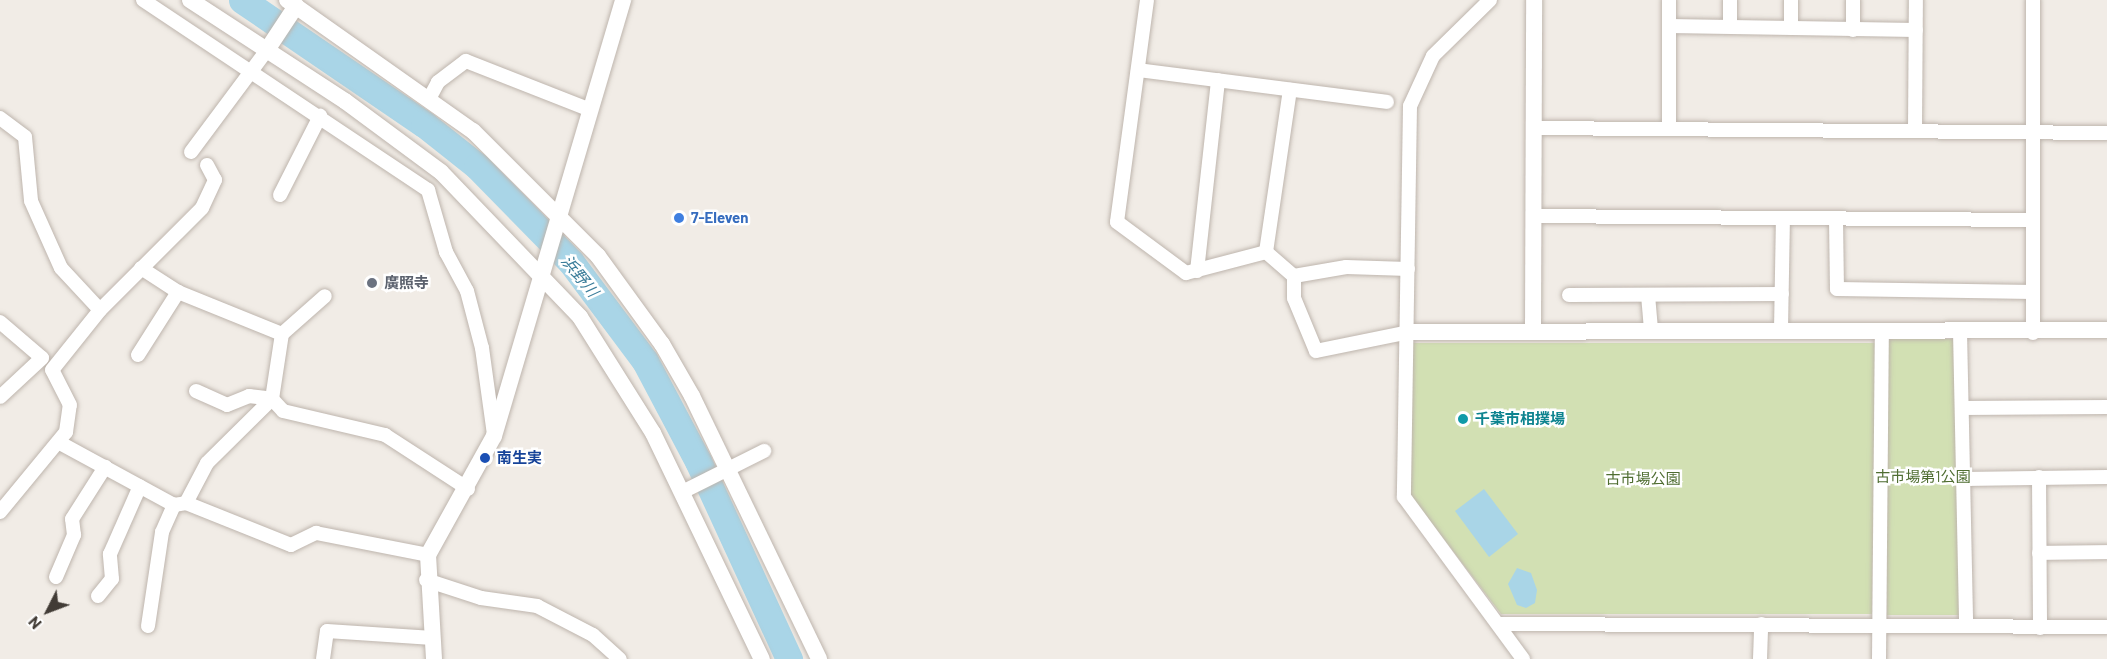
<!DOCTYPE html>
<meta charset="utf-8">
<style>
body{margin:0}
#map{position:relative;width:2107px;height:659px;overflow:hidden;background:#f1ece6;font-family:Barlow,"Noto Sans JP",sans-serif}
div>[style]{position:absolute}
.green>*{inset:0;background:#d2e0b3}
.water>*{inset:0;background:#a9d5e7}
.river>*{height:27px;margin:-13.5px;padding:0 13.5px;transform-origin:13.5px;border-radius:13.5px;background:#a9d5e7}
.roads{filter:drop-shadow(0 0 2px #beb5ad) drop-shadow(0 0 2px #beb5ad)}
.minor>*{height:14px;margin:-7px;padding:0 7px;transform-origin:7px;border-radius:7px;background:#fff}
.tertiary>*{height:16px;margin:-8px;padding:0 8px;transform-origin:8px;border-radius:8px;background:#fff}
.dots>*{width:16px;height:16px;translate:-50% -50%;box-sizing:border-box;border:3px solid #fff;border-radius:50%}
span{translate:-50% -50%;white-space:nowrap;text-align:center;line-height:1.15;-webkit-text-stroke:5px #fff;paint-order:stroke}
.shop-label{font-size:15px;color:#366cbe;font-weight:700}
.left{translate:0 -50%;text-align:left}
.worship-label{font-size:15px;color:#5b616d;font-weight:700}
.culture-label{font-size:15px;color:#0d838f;font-weight:700}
.transit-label{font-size:15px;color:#164399;font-weight:700}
.park-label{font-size:15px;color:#4f6d31}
.water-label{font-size:16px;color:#3b7d9a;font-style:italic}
.north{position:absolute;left:18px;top:581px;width:60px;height:60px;-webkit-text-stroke:4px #fff;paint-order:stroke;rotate:228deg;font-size:16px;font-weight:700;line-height:24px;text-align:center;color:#423c36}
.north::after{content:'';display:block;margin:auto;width:21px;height:27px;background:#423c36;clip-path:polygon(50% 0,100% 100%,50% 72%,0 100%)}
</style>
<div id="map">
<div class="green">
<i style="clip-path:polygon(1886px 339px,1958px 339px,1960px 615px,1887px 615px)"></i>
<i style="clip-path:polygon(1412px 343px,1875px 343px,1872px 614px,1501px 614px,1411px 496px)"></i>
</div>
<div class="water">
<i style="clip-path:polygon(1484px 489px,1518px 534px,1489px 557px,1455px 511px)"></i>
<i style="clip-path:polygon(1517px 568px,1531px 573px,1537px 590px,1535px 603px,1526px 608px,1517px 605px,1508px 584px)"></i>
</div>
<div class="river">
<i style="left:242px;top:0;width:220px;rotate:34.3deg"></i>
<i style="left:424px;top:124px;width:68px;rotate:38.4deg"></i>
<i style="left:477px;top:166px;width:134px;rotate:45.6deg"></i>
<i style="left:571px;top:262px;width:124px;rotate:53.2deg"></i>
<i style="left:645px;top:361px;width:113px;rotate:62.1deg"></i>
<i style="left:698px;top:461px;width:218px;rotate:65.3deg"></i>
</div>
<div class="roads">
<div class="minor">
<i style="left:143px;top:0;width:343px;rotate:33.7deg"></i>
<i style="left:428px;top:190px;width:65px;rotate:73.8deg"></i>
<i style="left:446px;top:252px;width:44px;rotate:61.7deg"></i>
<i style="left:467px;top:291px;width:59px;rotate:75.3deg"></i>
<i style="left:482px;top:348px;width:87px;rotate:82.1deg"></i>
<i style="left:1147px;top:0;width:224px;rotate:97.7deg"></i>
<i style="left:1117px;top:222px;width:86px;rotate:36.5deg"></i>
<i style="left:1186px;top:273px;width:83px;rotate:-14.7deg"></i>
<i style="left:1490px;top:0;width:80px;rotate:135.5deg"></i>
<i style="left:1433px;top:56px;width:55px;rotate:114.7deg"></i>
<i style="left:1410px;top:106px;width:391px;rotate:90.9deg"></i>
<i style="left:1404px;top:497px;width:201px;rotate:53.7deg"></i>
<i style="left:1791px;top:0;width:28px;rotate:90deg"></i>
<i style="left:1853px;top:0;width:30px;rotate:90deg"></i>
<i style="left:2033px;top:0;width:333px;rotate:90deg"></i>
<i style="left:1669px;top:26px;width:247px;rotate:0.9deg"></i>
<i style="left:1730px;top:26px;width:26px;rotate:-90deg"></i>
<i style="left:1138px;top:70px;width:251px;rotate:7.3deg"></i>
<i style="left:429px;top:99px;width:19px;rotate:-62deg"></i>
<i style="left:438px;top:82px;width:35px;rotate:-37deg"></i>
<i style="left:466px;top:61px;width:131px;rotate:21.5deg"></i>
<i style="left:0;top:118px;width:31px;rotate:37deg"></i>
<i style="left:25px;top:137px;width:64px;rotate:84.6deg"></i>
<i style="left:31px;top:201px;width:73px;rotate:65.9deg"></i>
<i style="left:61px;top:268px;width:57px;rotate:47.1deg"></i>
<i style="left:1669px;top:126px;width:126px;rotate:-90deg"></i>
<i style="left:1536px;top:128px;width:571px;rotate:0.5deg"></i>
<i style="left:1915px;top:130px;width:130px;rotate:-89.6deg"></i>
<i style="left:191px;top:152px;width:127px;rotate:-53.3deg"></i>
<i style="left:280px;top:195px;width:89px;rotate:-63.1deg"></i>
<i style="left:1533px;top:216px;width:500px;rotate:0.46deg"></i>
<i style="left:1836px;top:219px;width:70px;rotate:89.2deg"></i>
<i style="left:1837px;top:289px;width:196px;rotate:0.9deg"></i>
<i style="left:1266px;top:252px;width:37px;rotate:41deg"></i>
<i style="left:1294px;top:276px;width:22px;rotate:90deg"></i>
<i style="left:1294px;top:298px;width:57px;rotate:67.5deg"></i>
<i style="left:1316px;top:351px;width:95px;rotate:-11.5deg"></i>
<i style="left:1266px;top:252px;width:164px;rotate:-81.6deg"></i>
<i style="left:141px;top:268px;width:44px;rotate:33deg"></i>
<i style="left:178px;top:292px;width:112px;rotate:22deg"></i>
<i style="left:1197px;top:271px;width:192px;rotate:-83.7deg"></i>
<i style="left:1294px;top:276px;width:53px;rotate:-9.8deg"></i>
<i style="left:1346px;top:267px;width:62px;rotate:1.8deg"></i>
<i style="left:1569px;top:295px;width:213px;rotate:-0.3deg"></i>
<i style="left:1648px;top:295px;width:34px;rotate:85deg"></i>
<i style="left:0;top:322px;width:55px;rotate:40.6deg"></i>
<i style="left:42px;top:358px;width:57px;rotate:137.1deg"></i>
<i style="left:1781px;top:330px;width:112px;rotate:-89deg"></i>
<i style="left:1960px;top:331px;width:295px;rotate:88.8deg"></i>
<i style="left:138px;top:355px;width:75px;rotate:-57.6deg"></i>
<i style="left:196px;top:391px;width:34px;rotate:24deg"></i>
<i style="left:227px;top:405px;width:24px;rotate:-22deg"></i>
<i style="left:249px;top:396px;width:23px;rotate:7deg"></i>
<i style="left:272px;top:399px;width:66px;rotate:-81.3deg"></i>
<i style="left:282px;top:334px;width:57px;rotate:-41.5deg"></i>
<i style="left:1962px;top:408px;width:145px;rotate:-0.4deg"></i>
<i style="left:60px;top:443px;width:130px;rotate:28.5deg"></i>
<i style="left:2039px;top:477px;width:151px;rotate:89.6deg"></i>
<i style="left:1963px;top:479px;width:144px;rotate:-0.8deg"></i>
<i style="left:682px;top:492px;width:92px;rotate:-26.6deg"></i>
<i style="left:186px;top:503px;width:45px;rotate:-62.3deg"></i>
<i style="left:207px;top:463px;width:91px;rotate:-44.6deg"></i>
<i style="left:272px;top:399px;width:16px;rotate:47deg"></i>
<i style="left:283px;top:411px;width:105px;rotate:13.2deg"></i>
<i style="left:385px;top:435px;width:99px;rotate:33deg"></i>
<i style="left:0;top:512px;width:104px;rotate:-50.5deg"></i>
<i style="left:66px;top:432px;width:27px;rotate:-82deg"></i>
<i style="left:70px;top:405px;width:39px;rotate:-117deg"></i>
<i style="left:52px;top:370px;width:77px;rotate:-51.3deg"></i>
<i style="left:100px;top:310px;width:144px;rotate:-45deg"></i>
<i style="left:202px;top:208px;width:31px;rotate:-65deg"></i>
<i style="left:215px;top:180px;width:17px;rotate:-118deg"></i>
<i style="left:2039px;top:553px;width:68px;rotate:-0.8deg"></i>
<i style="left:56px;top:577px;width:46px;rotate:-66.8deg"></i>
<i style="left:74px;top:535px;width:16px;rotate:-97deg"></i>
<i style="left:72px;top:519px;width:62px;rotate:-57.6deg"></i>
<i style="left:426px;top:580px;width:58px;rotate:18.1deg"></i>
<i style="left:481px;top:598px;width:57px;rotate:8.1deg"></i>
<i style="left:537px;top:606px;width:63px;rotate:27.4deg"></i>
<i style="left:593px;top:635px;width:36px;rotate:42deg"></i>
<i style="left:98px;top:596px;width:22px;rotate:-51deg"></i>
<i style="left:112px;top:579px;width:25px;rotate:-95deg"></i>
<i style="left:110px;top:554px;width:74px;rotate:-66.2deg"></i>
<i style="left:1500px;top:624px;width:607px;rotate:0.28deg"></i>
<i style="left:148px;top:626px;width:95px;rotate:-81.5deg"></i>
<i style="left:162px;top:532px;width:30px;rotate:-66deg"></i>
<i style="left:174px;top:505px;width:12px;rotate:-9deg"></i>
<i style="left:186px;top:503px;width:113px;rotate:21.8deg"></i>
<i style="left:291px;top:545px;width:28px;rotate:-26deg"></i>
<i style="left:316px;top:533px;width:114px;rotate:11.1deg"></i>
<i style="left:323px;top:659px;width:28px;rotate:-82deg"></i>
<i style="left:327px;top:631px;width:106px;rotate:3.8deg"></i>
<i style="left:1760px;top:659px;width:35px;rotate:-88deg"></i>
<i style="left:1879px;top:659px;width:328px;rotate:-89.5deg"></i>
</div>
<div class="tertiary">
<i style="left:190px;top:0;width:185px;rotate:33.1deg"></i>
<i style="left:345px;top:101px;width:119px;rotate:36.5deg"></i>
<i style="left:441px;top:172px;width:201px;rotate:46.2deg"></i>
<i style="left:580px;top:317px;width:137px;rotate:57.8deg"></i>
<i style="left:653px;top:433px;width:251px;rotate:64.3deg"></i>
<i style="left:287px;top:0;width:228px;rotate:35.2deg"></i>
<i style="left:473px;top:131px;width:177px;rotate:45deg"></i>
<i style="left:598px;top:256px;width:109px;rotate:54deg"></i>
<i style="left:662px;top:344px;width:60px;rotate:60deg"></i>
<i style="left:692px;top:396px;width:292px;rotate:64.2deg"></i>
<i style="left:267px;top:50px;width:53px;rotate:-56.6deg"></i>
<i style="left:1533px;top:328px;width:328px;rotate:-89.8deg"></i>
<i style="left:1409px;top:332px;width:698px;rotate:-0.16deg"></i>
<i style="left:434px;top:659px;width:104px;rotate:-93.3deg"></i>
<i style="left:428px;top:555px;width:136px;rotate:-61deg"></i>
<i style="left:494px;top:436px;width:455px;rotate:-73.5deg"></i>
</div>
</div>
<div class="dots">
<i style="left:679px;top:218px;background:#3f7fe0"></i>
<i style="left:372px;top:283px;background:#6b7280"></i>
<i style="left:1463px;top:419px;background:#0f9aa8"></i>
<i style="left:485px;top:458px;background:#1a4fb4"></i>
</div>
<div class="shop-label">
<span class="left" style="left:691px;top:218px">7-Eleven</span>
</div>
<div class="worship-label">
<span class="left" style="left:384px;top:283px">廣照寺</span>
</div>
<div class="culture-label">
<span class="left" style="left:1475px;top:419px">千葉市相撲場</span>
</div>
<div class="transit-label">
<span class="left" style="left:497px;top:458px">南生実</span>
</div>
<div class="park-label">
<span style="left:1923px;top:477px">古市場第1公園</span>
<span style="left:1643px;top:479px">古市場公園</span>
</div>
<div class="water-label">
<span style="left:580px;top:276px;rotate:51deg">浜野川</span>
</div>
<div class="north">N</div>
</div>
